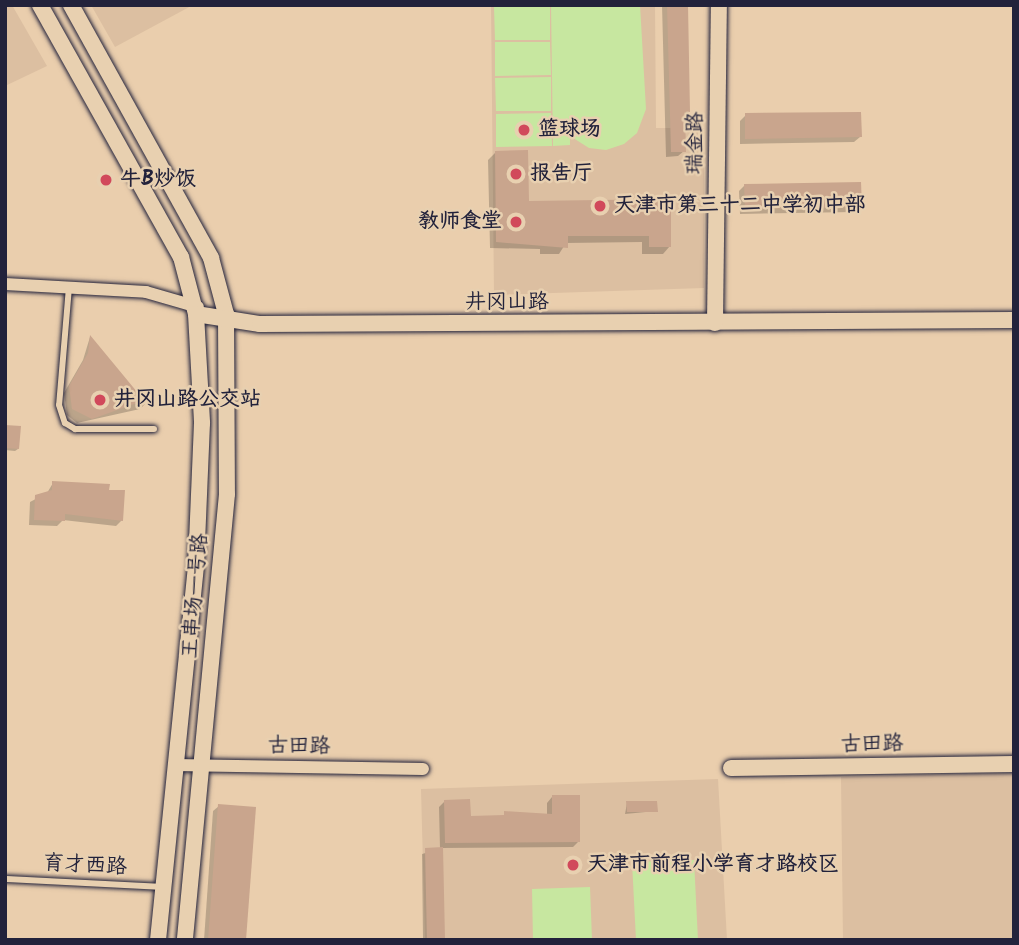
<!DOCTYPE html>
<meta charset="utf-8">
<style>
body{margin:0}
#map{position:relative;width:1019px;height:945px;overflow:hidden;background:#eacead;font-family:Kalam,"LXGW WenKai TC",sans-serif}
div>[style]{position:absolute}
.built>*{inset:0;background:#dcbfa1}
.green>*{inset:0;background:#c7e7a0}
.shadow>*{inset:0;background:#0003}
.building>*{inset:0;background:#c9a58d}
.roads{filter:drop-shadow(0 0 2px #22223b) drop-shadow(0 0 2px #22223b)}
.lane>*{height:6px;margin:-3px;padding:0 3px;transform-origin:3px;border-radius:3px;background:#e8d0b0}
.street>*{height:12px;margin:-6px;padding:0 6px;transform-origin:6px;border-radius:6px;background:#e8d0b0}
.secondary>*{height:16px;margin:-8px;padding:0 8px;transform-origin:8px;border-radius:8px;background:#e8d0b0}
.dots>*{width:19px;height:19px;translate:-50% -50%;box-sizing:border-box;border:4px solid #e8d0b0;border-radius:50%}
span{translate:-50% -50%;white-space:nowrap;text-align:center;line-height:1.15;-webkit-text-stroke:5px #e8d0b0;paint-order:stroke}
.poi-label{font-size:21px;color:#22223b;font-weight:700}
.left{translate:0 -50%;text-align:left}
.right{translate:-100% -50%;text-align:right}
.street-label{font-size:21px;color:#22223b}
.frame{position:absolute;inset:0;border:7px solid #22223b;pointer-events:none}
</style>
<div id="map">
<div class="built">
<i style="clip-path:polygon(5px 5px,12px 5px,47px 66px,5px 86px)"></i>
<i style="clip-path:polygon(91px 5px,193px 5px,115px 47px)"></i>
<i style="clip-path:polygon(491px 5px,655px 5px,656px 128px,704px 128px,704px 288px,494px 295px)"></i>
<i style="clip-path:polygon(1014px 773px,1014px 940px,843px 940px,841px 777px)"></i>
<i style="clip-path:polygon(718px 779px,727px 940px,425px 940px,421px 789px)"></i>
</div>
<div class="green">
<i style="clip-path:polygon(551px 5px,640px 5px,646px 109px,637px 133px,624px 144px,606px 150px,589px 148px,570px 136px,570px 145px,553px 146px)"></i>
<i style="clip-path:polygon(550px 6px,550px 40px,495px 40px,494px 7px)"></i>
<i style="clip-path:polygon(495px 42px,550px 42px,551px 75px,495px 76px)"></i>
<i style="clip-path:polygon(551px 77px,551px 111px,496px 111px,495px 78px)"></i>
<i style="clip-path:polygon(551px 113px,552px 146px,496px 147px,496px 114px)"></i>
<i style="clip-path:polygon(694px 860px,698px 940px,636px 940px,632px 862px)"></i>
<i style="clip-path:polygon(590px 887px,592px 940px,533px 940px,532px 889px)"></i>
</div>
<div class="shadow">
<i style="clip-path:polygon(662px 5px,686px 5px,689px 112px,683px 117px,684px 151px,678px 156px,666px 157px)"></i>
<i style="clip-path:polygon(746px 115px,860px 137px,854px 142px,740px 144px,740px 121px)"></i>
<i style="clip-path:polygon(495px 153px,527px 202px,669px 201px,670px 246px,663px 254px,642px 254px,642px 242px,566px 243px,559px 254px,540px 254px,540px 249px,490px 248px,488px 160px)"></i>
<i style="clip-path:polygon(745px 185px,860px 207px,854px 212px,740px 214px,739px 191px)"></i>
<i style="clip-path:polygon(90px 337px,145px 404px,140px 409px,77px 423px,67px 415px,64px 393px,83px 360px)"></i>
<i style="clip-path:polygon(5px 427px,18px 449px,15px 451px,5px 450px)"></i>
<i style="clip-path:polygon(53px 483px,122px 520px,116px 526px,63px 520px,57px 526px,29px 525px,30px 502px,47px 493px)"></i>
<i style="clip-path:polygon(552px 797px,578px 842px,573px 847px,441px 848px,443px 940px,423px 940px,422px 854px,440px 849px,439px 807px,445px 801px,469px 817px,547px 816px,547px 803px)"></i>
<i style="clip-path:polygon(627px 803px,656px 811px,625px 814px)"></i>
<i style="clip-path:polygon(219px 806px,244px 940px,204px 940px,213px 811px)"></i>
</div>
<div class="building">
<i style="clip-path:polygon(667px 5px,688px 5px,690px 112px,685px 112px,686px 152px,671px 152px)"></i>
<i style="clip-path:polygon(861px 112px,862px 137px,745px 139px,745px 113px)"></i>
<i style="clip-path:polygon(528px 150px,529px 201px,671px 199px,671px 247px,649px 247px,649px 236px,568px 236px,568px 248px,496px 242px,495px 151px)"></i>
<i style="clip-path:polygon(861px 182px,862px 207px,745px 209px,744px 184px)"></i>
<i style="clip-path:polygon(90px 335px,147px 404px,134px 404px,92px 419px,72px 409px,69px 386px,88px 353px)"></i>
<i style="clip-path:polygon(5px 425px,21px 426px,19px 449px,5px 448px)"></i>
<i style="clip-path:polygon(52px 481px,110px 484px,109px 490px,125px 490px,123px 521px,65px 514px,65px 521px,34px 520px,35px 495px,52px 490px)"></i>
<i style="clip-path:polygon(552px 795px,580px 795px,580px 842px,445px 843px,444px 800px,470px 799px,471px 816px,504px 815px,504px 811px,552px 814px)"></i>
<i style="clip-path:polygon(626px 801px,657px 801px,658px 812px,627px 812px)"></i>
<i style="clip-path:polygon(218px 804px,256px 807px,246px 940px,208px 940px)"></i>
<i style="clip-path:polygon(443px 847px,445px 940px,427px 940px,425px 848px)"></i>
</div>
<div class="roads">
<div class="lane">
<i style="left:69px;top:287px;width:118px;rotate:94.8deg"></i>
<i style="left:59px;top:405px;width:19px;rotate:72deg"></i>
<i style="left:65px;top:423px;width:12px;rotate:31deg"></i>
<i style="left:75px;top:429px;width:79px"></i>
<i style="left:5px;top:879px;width:156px;rotate:2.9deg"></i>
</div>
<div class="street">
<i style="left:5px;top:284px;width:141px;rotate:3.2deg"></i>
<i style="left:146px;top:292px;width:54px;rotate:16.1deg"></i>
<i style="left:174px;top:765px;width:249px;rotate:0.9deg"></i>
</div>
<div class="secondary">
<i style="left:40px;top:5px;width:289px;rotate:60.8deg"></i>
<i style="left:181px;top:257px;width:59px;rotate:75.3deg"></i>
<i style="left:196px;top:314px;width:109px;rotate:86.8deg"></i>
<i style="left:202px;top:423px;width:143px;rotate:92.4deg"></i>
<i style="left:196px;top:566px;width:376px;rotate:95.8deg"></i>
<i style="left:71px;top:5px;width:289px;rotate:61deg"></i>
<i style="left:211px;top:258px;width:58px;rotate:75deg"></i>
<i style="left:226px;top:314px;width:180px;rotate:89.7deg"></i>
<i style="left:227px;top:494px;width:448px;rotate:95.4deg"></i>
<i style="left:196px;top:314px;width:65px;rotate:8.9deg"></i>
<i style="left:260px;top:324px;width:754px;rotate:-0.3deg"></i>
<i style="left:715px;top:323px;width:318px;rotate:-89.3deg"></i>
<i style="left:731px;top:768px;width:283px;rotate:-0.8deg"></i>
</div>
</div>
<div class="dots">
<i style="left:524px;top:130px;background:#d1495b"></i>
<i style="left:516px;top:174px;background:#d1495b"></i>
<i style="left:106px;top:180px;background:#d1495b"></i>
<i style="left:600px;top:206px;background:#d1495b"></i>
<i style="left:516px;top:222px;background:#d1495b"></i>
<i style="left:100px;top:400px;background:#d1495b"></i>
<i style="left:573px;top:865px;background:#d1495b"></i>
</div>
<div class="poi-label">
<span class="left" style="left:538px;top:130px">篮球场</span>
<span class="left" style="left:530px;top:174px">报告厅</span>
<span class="left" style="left:120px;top:180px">牛B炒饭</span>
<span class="left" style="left:614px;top:206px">天津市第三十二中学初中部</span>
<span class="right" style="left:502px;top:222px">教师食堂</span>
<span class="left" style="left:114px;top:400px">井冈山路公交站</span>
<span class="left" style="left:587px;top:865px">天津市前程小学育才路校区</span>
</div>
<div class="street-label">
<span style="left:696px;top:143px;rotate:-89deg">瑞金路</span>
<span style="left:507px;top:303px">井冈山路</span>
<span style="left:196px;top:596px;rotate:-85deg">王串场一号路</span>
<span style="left:872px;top:745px;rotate:-1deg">古田路</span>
<span style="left:299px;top:747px;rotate:1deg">古田路</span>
<span style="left:85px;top:866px;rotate:3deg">育才西路</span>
</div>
<div class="frame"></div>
</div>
